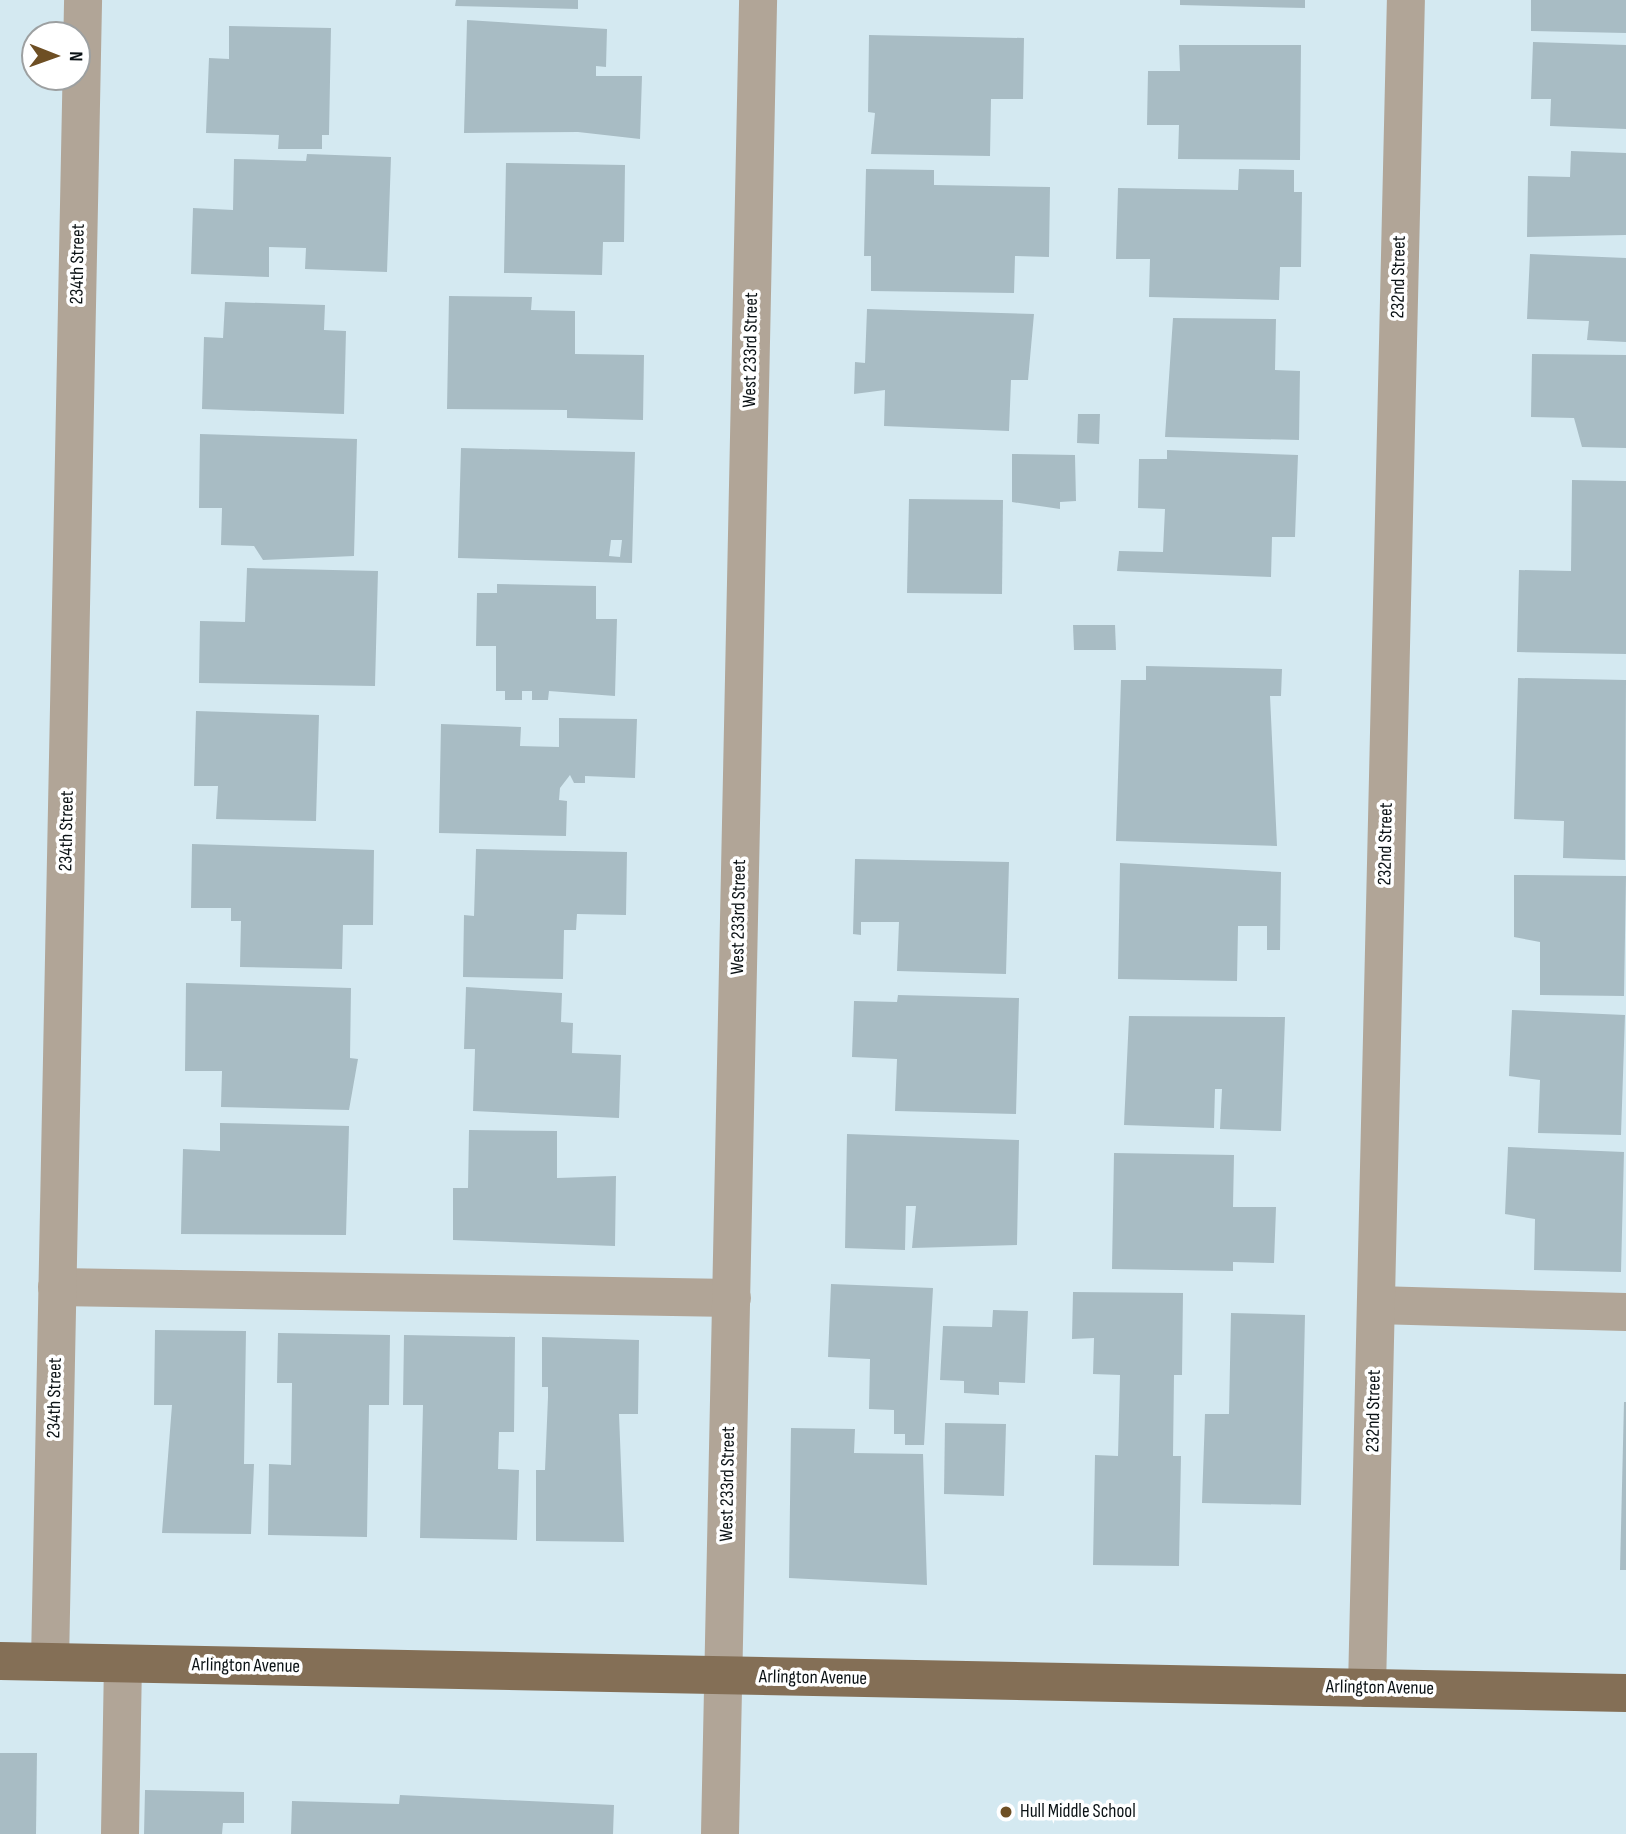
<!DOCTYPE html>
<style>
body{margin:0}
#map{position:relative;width:1626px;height:1834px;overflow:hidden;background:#d4e9f1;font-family:"Sofia Sans Condensed",sans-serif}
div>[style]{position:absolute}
.building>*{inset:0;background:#a8bcc4}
.minor>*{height:38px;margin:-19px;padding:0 19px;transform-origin:19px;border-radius:19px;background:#b1a597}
.major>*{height:38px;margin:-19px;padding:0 19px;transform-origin:19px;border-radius:19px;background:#846f56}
.dots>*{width:19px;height:19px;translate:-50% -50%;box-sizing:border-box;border:4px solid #fff;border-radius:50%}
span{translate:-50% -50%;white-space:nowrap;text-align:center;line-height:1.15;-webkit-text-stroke:7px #fff;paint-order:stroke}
.street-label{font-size:19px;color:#0a1114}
.poi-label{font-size:19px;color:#0a1114}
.left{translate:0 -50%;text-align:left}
.north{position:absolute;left:21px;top:21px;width:70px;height:70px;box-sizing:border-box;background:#fff;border:2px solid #9da0a1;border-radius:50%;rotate:91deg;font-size:19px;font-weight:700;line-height:28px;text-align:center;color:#0a1114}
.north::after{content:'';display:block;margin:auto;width:24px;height:32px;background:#6e4f24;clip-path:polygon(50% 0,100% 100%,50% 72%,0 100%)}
</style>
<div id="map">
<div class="building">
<i style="clip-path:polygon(456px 0,578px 0,578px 9px,455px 6px)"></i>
<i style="clip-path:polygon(1180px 0,1305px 0,1305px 8px,1180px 5px)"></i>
<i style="clip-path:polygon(1531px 0,1626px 0,1626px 33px,1531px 31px)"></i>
<i style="clip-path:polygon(467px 20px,607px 29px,606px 67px,596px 66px,596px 76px,642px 76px,640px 139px,578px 132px,464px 133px)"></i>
<i style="clip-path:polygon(229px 26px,331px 28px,329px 135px,322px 135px,322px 149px,278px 149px,279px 135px,206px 133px,209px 58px,229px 59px)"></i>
<i style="clip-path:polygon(869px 35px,1024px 38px,1023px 99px,991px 99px,990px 156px,871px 154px,875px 113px,868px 112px)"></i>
<i style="clip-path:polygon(1533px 42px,1626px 45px,1626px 129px,1550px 126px,1551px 99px,1531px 99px)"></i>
<i style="clip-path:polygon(1179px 45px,1301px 45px,1300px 160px,1178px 159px,1179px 125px,1147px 125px,1148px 71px,1180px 71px)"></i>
<i style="clip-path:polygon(1571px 151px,1626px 153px,1626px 235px,1527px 237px,1528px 176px,1570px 177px)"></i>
<i style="clip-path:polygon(307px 154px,391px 157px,387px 272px,305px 269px,306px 248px,269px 247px,269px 277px,191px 274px,193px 208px,233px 210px,234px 159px,306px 161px)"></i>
<i style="clip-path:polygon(506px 163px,625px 165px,624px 242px,603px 242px,602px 275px,504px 273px)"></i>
<i style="clip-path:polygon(866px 169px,934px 170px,934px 185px,1050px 187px,1049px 257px,1015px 256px,1014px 293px,871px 291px,871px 256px,864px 256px)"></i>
<i style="clip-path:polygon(1239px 169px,1294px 170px,1294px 192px,1302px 192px,1301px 267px,1280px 267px,1279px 300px,1149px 297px,1150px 259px,1116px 259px,1118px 188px,1238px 190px)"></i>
<i style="clip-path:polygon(1530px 254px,1626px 258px,1626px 342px,1587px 340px,1589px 321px,1527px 319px)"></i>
<i style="clip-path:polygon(449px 296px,532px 297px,531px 310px,575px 311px,575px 354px,644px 355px,643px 420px,567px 418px,567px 410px,447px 409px)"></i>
<i style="clip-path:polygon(225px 302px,325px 305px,324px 330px,346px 331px,344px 414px,202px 409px,204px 337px,223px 338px)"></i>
<i style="clip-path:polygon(867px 309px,1034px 314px,1028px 380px,1011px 380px,1009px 431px,884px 426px,885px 390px,854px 394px,855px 362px,865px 363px)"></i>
<i style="clip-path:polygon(1173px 318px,1276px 319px,1275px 370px,1300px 371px,1299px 440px,1165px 437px)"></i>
<i style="clip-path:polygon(1532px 354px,1626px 355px,1626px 448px,1582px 447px,1574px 418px,1531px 417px)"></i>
<i style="clip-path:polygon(1078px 414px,1100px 414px,1099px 444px,1077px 443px)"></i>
<i style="clip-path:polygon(200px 434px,357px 439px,354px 556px,263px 560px,254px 546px,221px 545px,222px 508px,199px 508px)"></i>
<i style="clip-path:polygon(evenodd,461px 448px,635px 452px,632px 563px,458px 558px,461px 448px,611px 540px,622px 540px,620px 557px,609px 556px,611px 540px)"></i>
<i style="clip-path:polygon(1167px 450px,1298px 455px,1295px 537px,1272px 537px,1271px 577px,1117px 571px,1119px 551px,1163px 552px,1165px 509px,1138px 508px,1139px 459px,1167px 459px)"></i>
<i style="clip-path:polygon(1012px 454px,1075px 455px,1076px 501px,1060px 502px,1060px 509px,1012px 502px)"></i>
<i style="clip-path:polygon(1572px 480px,1626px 481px,1626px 654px,1517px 652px,1519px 570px,1571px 571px)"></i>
<i style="clip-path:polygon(909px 499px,1003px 500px,1002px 594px,907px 593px)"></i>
<i style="clip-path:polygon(247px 568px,378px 571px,375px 686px,199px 683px,200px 621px,245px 622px)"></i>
<i style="clip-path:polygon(497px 584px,596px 586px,596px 619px,617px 619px,615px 696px,549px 691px,548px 700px,532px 700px,532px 691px,522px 691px,522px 700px,505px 700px,505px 691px,496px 691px,496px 646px,476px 646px,477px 593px,497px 593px)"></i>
<i style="clip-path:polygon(1073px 625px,1115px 625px,1116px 650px,1074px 650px)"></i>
<i style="clip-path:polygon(1146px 666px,1282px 669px,1281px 696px,1270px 696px,1277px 846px,1116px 841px,1121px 680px,1146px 680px)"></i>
<i style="clip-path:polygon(1518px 678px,1626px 680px,1625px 860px,1563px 858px,1564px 821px,1514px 819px)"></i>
<i style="clip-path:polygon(196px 711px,319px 715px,316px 821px,216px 819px,218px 786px,194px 786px)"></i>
<i style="clip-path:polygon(559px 718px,637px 719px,635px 778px,585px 776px,585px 783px,574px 783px,570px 775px,560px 788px,559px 800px,567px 801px,566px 836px,439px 833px,441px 724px,521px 727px,520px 746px,559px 747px)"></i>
<i style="clip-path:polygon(192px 844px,374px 850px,373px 925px,343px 925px,342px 969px,240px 967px,241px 921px,231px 921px,231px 908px,191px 908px)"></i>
<i style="clip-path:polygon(476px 849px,627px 852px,626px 915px,577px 914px,576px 930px,564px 930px,563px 979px,463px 977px,464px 915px,474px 916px)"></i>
<i style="clip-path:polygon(855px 859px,1009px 862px,1006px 974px,897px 971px,899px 922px,861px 922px,861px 935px,853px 934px)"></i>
<i style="clip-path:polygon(1120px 863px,1281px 872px,1280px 950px,1267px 950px,1267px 926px,1238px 926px,1237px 981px,1118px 979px)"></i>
<i style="clip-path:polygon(1514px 875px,1626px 876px,1624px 996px,1540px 995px,1540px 942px,1514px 937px)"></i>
<i style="clip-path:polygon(186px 983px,351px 988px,350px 1058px,358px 1059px,349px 1110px,221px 1107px,222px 1071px,185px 1071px)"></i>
<i style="clip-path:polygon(466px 987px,562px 993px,561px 1022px,573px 1023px,572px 1053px,621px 1055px,619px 1118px,473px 1111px,475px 1049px,464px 1049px)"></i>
<i style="clip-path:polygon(898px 995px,1019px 998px,1016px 1114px,895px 1111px,897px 1059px,852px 1057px,854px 1001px,897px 1002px)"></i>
<i style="clip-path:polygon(1512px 1010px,1625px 1015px,1621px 1135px,1538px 1133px,1540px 1080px,1509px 1076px)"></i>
<i style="clip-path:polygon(1129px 1016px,1285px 1017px,1281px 1131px,1220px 1129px,1222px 1089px,1215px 1089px,1214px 1128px,1124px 1125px)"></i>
<i style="clip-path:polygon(220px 1123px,349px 1126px,346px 1235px,181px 1234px,183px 1149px,220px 1151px)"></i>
<i style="clip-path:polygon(469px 1130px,557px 1131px,557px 1178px,616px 1176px,615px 1246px,453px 1240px,453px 1188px,468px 1188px)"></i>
<i style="clip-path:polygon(847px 1134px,1019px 1140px,1017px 1245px,912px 1248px,916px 1206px,906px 1206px,905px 1250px,845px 1248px)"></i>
<i style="clip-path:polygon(1508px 1147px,1624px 1152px,1621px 1272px,1534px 1270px,1535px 1219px,1505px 1214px)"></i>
<i style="clip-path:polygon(1114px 1153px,1234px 1155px,1233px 1207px,1276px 1207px,1274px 1263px,1233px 1262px,1233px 1271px,1112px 1269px)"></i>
<i style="clip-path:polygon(831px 1284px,933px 1288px,924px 1445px,905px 1445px,905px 1434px,894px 1434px,894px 1410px,869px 1409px,870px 1359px,828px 1357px)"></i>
<i style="clip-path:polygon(1073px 1292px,1183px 1293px,1182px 1375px,1174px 1375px,1173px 1456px,1181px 1456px,1179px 1566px,1093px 1565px,1095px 1455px,1118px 1456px,1120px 1375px,1093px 1374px,1094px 1338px,1072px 1339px)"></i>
<i style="clip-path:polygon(993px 1310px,1028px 1311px,1025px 1383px,999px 1382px,999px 1395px,964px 1393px,964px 1381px,940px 1380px,943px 1326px,992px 1327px)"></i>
<i style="clip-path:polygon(1231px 1313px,1305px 1315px,1301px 1505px,1202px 1503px,1205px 1414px,1229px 1414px)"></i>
<i style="clip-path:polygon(155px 1330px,246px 1331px,244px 1464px,254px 1464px,251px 1534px,162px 1533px,172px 1405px,154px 1405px)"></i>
<i style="clip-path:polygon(278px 1333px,390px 1335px,389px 1405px,369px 1405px,367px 1537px,268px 1535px,269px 1464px,291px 1465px,292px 1383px,277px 1383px)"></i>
<i style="clip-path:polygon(404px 1335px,515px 1337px,514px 1432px,499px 1432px,498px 1469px,519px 1470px,517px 1540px,420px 1538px,423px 1405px,403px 1405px)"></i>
<i style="clip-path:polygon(542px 1337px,639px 1340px,638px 1414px,619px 1414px,624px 1542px,536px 1541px,536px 1470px,545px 1470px,548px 1397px,548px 1387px,542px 1387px)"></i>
<i style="clip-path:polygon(1624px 1402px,1626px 1402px,1626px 1570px,1620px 1570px)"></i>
<i style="clip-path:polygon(945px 1423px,1006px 1424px,1004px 1496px,944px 1494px)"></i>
<i style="clip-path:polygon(791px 1428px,855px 1429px,854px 1453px,923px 1454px,927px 1585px,789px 1578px)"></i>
<i style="clip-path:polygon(0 1753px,37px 1753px,36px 1834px,0 1834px)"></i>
<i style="clip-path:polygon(145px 1790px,244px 1792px,244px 1823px,223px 1823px,222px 1834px,144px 1834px)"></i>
<i style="clip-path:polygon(400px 1795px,614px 1805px,613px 1834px,291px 1834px,292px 1801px,399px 1804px)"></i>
</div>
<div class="minor">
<i style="left:57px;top:1287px;width:675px;rotate:0.93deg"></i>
<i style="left:1376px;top:1305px;width:250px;rotate:1.6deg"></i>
<i style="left:50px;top:1662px;width:1662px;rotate:-88.86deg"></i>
<i style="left:1367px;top:1688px;width:1688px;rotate:-88.68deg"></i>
<i style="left:120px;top:1834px;width:170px;rotate:-89deg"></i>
<i style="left:720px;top:1834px;width:1834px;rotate:-88.81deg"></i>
</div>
<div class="major">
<i style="left:0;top:1661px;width:1626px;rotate:1.13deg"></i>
</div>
<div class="dots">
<i style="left:1006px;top:1812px;background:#6e4f24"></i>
</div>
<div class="street-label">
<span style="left:78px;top:264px;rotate:-89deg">234th Street</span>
<span style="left:1399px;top:277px;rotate:-89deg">232nd Street</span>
<span style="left:751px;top:350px;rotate:-89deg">West 233rd Street</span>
<span style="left:67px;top:831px;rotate:-89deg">234th Street</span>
<span style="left:1386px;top:844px;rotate:-89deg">232nd Street</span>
<span style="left:739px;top:917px;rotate:-89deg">West 233rd Street</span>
<span style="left:55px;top:1398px;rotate:-89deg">234th Street</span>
<span style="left:1374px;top:1411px;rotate:-89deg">232nd Street</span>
<span style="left:728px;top:1484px;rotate:-89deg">West 233rd Street</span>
<span style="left:246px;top:1666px;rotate:1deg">Arlington Avenue</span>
<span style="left:813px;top:1678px;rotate:1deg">Arlington Avenue</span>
<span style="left:1380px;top:1688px;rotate:1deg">Arlington Avenue</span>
</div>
<div class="poi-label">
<span class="left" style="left:1020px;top:1812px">Hull Middle School</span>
</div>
<div class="north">N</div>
</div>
